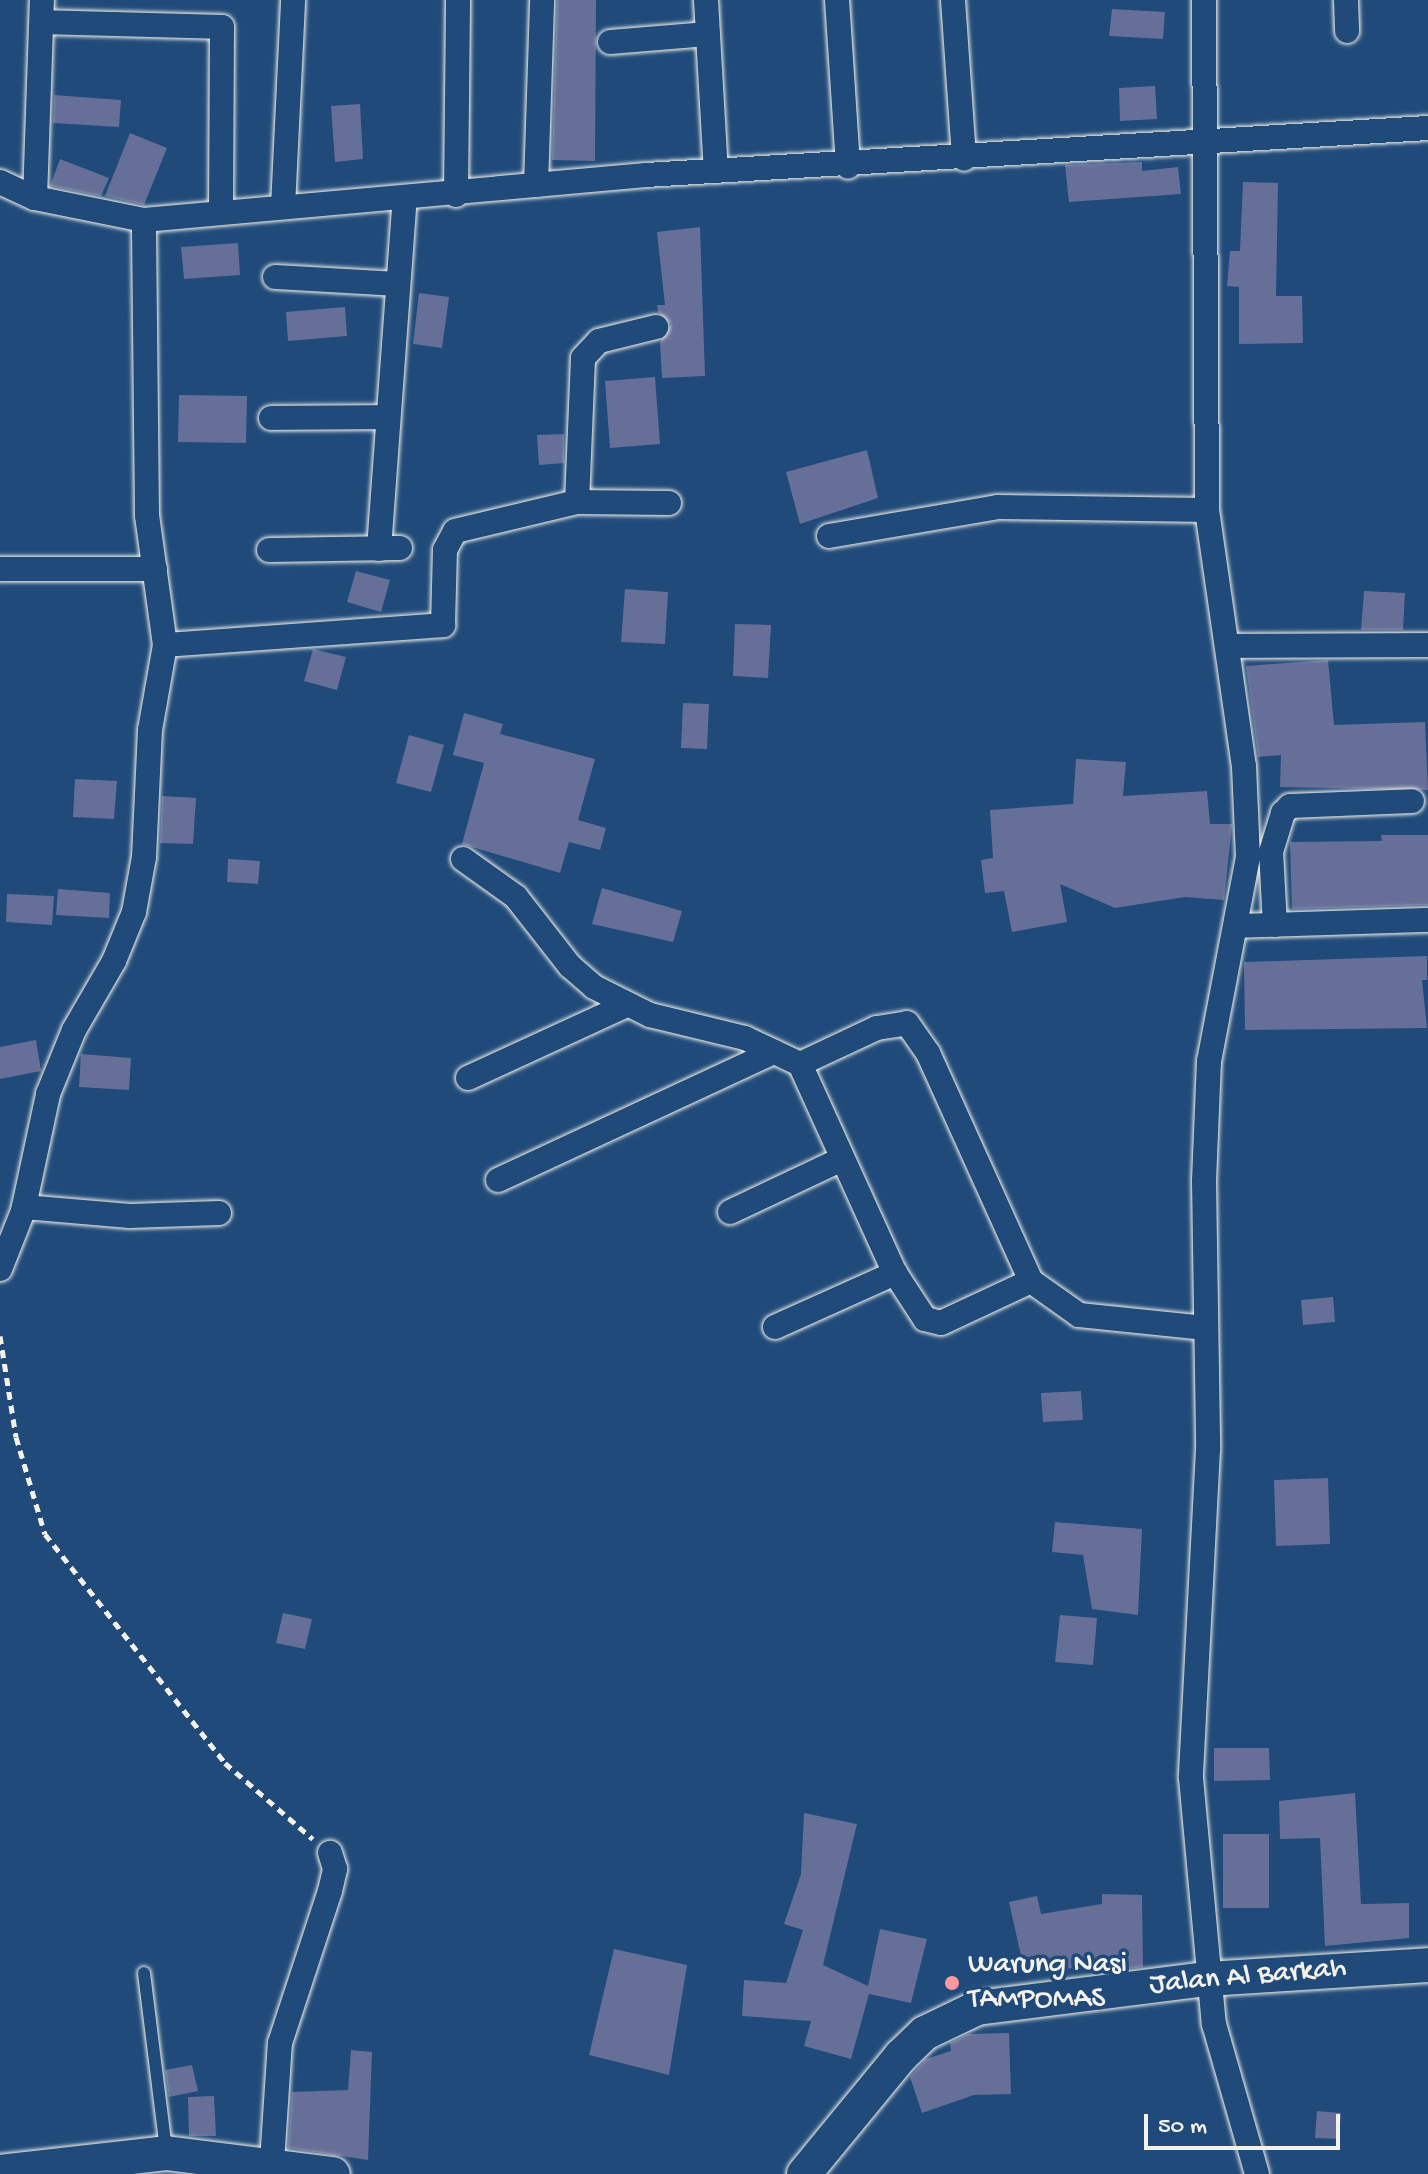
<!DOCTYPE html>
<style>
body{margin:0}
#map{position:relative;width:1428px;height:2174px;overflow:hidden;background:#1f4a7a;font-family:"Gochi Hand",sans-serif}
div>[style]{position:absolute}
.building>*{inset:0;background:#656f98}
.path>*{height:5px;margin-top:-2.5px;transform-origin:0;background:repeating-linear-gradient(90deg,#f4f1e8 0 8px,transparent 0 14px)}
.roads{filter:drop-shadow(0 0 2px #f4f1e8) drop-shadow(0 0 2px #f4f1e8)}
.lane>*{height:12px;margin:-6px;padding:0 6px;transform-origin:6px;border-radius:6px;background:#1f4a7a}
.street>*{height:24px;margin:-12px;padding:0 12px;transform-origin:12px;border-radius:12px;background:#1f4a7a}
.secondary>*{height:34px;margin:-17px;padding:0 17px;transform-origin:17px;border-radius:17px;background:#1f4a7a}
.dots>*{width:22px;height:22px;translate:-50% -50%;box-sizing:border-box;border:4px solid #1f4a7a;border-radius:50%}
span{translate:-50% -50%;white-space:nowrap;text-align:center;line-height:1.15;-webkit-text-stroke:7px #1f4a7a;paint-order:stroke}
.poi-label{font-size:30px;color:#f4f1e8}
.left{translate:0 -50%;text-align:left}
.street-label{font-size:30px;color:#f4f1e8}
.scale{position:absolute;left:1144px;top:2114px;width:196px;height:36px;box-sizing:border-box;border:4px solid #f4f1e8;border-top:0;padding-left:10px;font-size:24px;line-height:28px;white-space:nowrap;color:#f4f1e8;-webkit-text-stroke:6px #1f4a7a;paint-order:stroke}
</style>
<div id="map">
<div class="building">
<i style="clip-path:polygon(557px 0,596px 0,595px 161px,552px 160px)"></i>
<i style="clip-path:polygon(1112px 9px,1165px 12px,1163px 39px,1109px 36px)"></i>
<i style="clip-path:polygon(1155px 86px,1157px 119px,1120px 121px,1119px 88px)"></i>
<i style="clip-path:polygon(54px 95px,121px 100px,119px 127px,53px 123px)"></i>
<i style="clip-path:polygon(360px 104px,363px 159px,335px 162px,331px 106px)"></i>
<i style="clip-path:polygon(130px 133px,167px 148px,144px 205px,105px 196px)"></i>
<i style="clip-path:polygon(60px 159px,109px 178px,101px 196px,50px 186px)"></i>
<i style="clip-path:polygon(1142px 162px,1142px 171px,1178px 167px,1181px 194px,1069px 202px,1065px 165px)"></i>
<i style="clip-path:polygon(1243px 182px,1278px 183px,1276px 296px,1302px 296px,1303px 343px,1239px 344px,1239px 287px,1227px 286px,1230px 251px,1240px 251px)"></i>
<i style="clip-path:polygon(700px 227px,705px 376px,662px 378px,660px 342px,671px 324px,658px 312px,657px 305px,665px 305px,657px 232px)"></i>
<i style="clip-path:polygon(238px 243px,240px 275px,184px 279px,181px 247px)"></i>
<i style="clip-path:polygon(419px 293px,449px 297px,442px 348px,413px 344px)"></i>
<i style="clip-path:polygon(345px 307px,347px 336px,288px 341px,286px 312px)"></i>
<i style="clip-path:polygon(655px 377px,660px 444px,610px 448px,605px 381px)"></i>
<i style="clip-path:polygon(179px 395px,247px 396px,246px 443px,178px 442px)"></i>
<i style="clip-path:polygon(564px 434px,564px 463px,539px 465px,537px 435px)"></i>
<i style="clip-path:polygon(867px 450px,878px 498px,800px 524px,786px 472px)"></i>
<i style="clip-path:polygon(356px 571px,390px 580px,381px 612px,347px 602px)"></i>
<i style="clip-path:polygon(625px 589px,668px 592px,665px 644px,621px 642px)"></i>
<i style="clip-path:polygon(1364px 591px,1405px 593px,1403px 630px,1361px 630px)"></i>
<i style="clip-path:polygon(735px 624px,771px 625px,768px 678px,733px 676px)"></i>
<i style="clip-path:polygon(313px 649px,346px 657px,337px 690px,304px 681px)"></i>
<i style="clip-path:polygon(1328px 660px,1334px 725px,1425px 722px,1428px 790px,1280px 787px,1281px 755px,1258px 757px,1246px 666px)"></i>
<i style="clip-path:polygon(683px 703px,709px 704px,707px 749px,681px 748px)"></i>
<i style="clip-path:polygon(464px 713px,503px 724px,500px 734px,595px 759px,578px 820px,606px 828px,600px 850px,569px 842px,560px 873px,462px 844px,484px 763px,453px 755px)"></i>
<i style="clip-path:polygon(409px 735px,444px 745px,431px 792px,396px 783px)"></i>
<i style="clip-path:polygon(1076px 759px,1126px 762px,1123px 796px,1207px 791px,1210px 824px,1232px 824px,1224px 900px,1185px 897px,1115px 908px,1060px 884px,1067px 922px,1012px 932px,1004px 891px,985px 893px,981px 860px,993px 858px,990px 810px,1073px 804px)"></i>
<i style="clip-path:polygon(75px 779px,117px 781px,114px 819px,73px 817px)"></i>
<i style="clip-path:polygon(162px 796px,196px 798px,193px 844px,160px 843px)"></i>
<i style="clip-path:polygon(1381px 835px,1428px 835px,1428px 905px,1292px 909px,1290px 842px,1382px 841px)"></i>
<i style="clip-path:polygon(228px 859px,260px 861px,258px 884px,227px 882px)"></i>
<i style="clip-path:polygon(602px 888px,682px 911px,673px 942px,592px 924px)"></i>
<i style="clip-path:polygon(58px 889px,110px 893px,109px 918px,56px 915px)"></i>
<i style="clip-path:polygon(7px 894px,54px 896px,52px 925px,6px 922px)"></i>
<i style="clip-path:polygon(1427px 956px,1427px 980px,1422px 980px,1427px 1028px,1245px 1030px,1244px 962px)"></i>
<i style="clip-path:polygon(36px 1040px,41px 1071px,0 1079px,0 1047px)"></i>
<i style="clip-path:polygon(81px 1054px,131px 1058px,129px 1090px,79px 1087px)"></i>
<i style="clip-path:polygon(1333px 1297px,1335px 1322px,1303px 1325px,1301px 1300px)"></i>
<i style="clip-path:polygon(1081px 1391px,1083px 1420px,1043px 1422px,1041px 1393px)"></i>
<i style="clip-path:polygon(1328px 1478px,1330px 1544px,1276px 1546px,1274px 1480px)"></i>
<i style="clip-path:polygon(1055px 1522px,1142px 1529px,1138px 1615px,1092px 1609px,1083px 1555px,1052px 1552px)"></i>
<i style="clip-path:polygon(283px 1613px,312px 1619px,305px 1649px,276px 1643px)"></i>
<i style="clip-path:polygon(1060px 1615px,1097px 1618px,1093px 1665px,1055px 1662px)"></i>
<i style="clip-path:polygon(1214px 1748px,1269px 1748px,1270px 1780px,1214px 1781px)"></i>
<i style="clip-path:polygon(1355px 1793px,1361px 1904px,1409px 1903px,1409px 1938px,1325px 1946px,1320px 1838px,1280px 1839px,1279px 1801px)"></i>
<i style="clip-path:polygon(804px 1813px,857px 1824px,823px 1965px,868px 1986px,880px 1929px,927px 1939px,911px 2003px,869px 1994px,851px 2059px,804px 2046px,811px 2021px,742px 2016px,744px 1980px,786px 1983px,803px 1930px,784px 1924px,801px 1874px)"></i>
<i style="clip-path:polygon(1223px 1834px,1269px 1834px,1269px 1908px,1223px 1908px)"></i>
<i style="clip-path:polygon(1102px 1894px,1142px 1895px,1143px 1967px,1104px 1972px,1102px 1963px,1060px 1970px,1058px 1958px,1023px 1965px,1009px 1902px,1037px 1896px,1041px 1914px,1102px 1904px)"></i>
<i style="clip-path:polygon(614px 1949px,687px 1965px,669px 2075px,589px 2055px)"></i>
<i style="clip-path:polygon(1009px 2033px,1011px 2094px,974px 2095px,922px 2113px,910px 2077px,926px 2059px,951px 2051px,950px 2043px,969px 2034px)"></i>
<i style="clip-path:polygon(351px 2050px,372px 2052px,368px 2160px,288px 2148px,292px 2092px,348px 2090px)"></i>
<i style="clip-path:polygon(192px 2065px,198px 2091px,169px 2097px,165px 2070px)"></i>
<i style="clip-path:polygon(214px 2096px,216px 2136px,189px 2136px,188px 2097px)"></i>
<i style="clip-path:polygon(1317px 2111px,1341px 2113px,1339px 2139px,1315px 2138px)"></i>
</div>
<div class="path">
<i style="left:0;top:1336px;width:102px;rotate:81deg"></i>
<i style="left:16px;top:1437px;width:101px;rotate:73.4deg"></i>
<i style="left:45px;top:1534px;width:291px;rotate:51.8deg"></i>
<i style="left:225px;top:1763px;width:116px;rotate:40.8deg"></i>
</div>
<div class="roads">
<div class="lane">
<i style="left:144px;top:1973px;width:178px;rotate:82.9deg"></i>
</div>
<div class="street">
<i style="left:706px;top:0;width:171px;rotate:86.7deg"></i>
<i style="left:837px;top:0;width:167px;rotate:86.2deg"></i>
<i style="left:953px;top:0;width:159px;rotate:86deg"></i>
<i style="left:1204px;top:0;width:510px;rotate:89.66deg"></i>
<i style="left:1207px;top:510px;width:259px;rotate:81.8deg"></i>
<i style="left:1244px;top:766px;width:91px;rotate:87.5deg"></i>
<i style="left:1248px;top:857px;width:208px;rotate:100.8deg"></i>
<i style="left:1209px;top:1061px;width:120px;rotate:92.4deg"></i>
<i style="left:1204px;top:1181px;width:268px;rotate:89.1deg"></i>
<i style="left:1208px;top:1449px;width:329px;rotate:93deg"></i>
<i style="left:1191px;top:1778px;width:247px;rotate:84.7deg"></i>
<i style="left:1214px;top:2024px;width:156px;rotate:74deg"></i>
<i style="left:1346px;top:0;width:31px;rotate:88deg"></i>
<i style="left:42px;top:22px;width:180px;rotate:1.6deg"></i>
<i style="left:222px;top:27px;width:185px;rotate:90.3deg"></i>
<i style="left:610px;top:42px;width:98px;rotate:-4.7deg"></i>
<i style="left:0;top:182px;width:38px;rotate:25deg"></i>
<i style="left:35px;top:198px;width:111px;rotate:11.4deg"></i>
<i style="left:144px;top:220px;width:504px;rotate:-5.12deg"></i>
<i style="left:646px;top:175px;width:783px;rotate:-3.44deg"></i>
<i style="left:536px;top:185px;width:185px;rotate:-88.1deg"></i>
<i style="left:456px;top:195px;width:195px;rotate:-89.4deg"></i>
<i style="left:35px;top:198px;width:198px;rotate:-88deg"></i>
<i style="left:283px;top:207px;width:207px;rotate:-87.2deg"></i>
<i style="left:275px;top:277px;width:120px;rotate:3.3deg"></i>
<i style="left:271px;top:418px;width:115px;rotate:-0.5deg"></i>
<i style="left:577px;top:502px;width:144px;rotate:-87.6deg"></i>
<i style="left:583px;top:358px;width:23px;rotate:-47deg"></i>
<i style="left:599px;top:341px;width:59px;rotate:-13.8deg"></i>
<i style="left:829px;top:536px;width:171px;rotate:-9.7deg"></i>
<i style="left:998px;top:507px;width:209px;rotate:0.8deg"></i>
<i style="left:379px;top:549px;width:351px;rotate:-85.8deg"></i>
<i style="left:269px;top:550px;width:131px;rotate:-0.9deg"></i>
<i style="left:0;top:569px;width:155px"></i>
<i style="left:165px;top:645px;width:279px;rotate:-4.1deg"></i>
<i style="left:443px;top:625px;width:75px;rotate:-88.5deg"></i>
<i style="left:445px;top:550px;width:21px;rotate:-62deg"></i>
<i style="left:455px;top:531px;width:125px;rotate:-13.4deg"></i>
<i style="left:577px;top:502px;width:92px;rotate:0.6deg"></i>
<i style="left:1227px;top:646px;width:201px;rotate:-0.3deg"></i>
<i style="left:463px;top:859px;width:65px;rotate:35.6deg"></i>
<i style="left:516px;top:897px;width:88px;rotate:52deg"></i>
<i style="left:570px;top:966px;width:32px;rotate:41deg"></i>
<i style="left:594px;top:987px;width:63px;rotate:26.6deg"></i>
<i style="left:650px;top:1015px;width:98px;rotate:13.6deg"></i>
<i style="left:745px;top:1038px;width:61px;rotate:25.3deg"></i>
<i style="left:800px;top:1064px;width:85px;rotate:-25.1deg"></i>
<i style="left:877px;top:1028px;width:30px;rotate:-9deg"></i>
<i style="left:907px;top:1023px;width:37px;rotate:55deg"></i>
<i style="left:928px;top:1053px;width:250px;rotate:65.7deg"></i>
<i style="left:1275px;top:925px;width:73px;rotate:-93.1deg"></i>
<i style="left:1271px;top:852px;width:41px;rotate:-72.9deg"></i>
<i style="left:1283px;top:813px;width:10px;rotate:-45deg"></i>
<i style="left:1290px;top:806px;width:122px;rotate:-2.3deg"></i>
<i style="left:1236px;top:926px;width:192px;rotate:-1.8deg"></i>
<i style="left:800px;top:1064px;width:230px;rotate:65.6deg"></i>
<i style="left:895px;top:1273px;width:55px;rotate:56.9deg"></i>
<i style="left:925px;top:1319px;width:16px;rotate:14deg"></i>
<i style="left:941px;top:1323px;width:99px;rotate:-25deg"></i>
<i style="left:1031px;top:1281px;width:59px;rotate:35.3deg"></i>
<i style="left:1079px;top:1315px;width:127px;rotate:5.9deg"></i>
<i style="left:468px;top:1078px;width:175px;rotate:-24.7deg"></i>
<i style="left:498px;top:1180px;width:304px;rotate:-24.9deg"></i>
<i style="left:24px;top:1207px;width:106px;rotate:4.9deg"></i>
<i style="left:130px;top:1216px;width:89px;rotate:-1.9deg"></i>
<i style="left:730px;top:1212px;width:124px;rotate:-25.3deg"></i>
<i style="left:0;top:1269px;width:62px;rotate:-68.4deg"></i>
<i style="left:23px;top:1211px;width:120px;rotate:-77.9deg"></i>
<i style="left:48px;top:1094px;width:69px;rotate:-67.9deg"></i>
<i style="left:74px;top:1030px;width:80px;rotate:-59.9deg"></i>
<i style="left:114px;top:961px;width:53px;rotate:-67.8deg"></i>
<i style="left:134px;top:912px;width:56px;rotate:-79.7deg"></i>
<i style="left:144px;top:857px;width:127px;rotate:-87.3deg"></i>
<i style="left:150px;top:730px;width:86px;rotate:-80deg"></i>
<i style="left:165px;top:645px;width:131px;rotate:-97.9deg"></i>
<i style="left:147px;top:515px;width:295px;rotate:-90.6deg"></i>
<i style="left:775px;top:1327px;width:132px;rotate:-24.2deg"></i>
<i style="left:272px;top:2162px;width:119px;rotate:-86.2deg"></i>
<i style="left:280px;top:2043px;width:160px;rotate:-71.8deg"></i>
<i style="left:330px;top:1891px;width:23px;rotate:-77deg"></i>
<i style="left:335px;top:1869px;width:17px;rotate:-107deg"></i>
</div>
<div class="secondary">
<i style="left:0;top:2172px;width:167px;rotate:-6.5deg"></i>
<i style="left:166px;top:2153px;width:168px;rotate:7.2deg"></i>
<i style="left:804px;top:2174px;width:153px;rotate:-50.6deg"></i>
<i style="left:901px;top:2056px;width:33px;rotate:-44deg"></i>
<i style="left:925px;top:2033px;width:58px;rotate:-25.7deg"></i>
<i style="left:977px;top:2008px;width:232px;rotate:-7.2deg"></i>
<i style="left:1207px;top:1979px;width:221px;rotate:-3.6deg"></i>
</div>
</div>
<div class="dots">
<i style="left:952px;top:1983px;background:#ff9aa2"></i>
</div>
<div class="poi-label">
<span class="left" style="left:968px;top:1983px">Warung Nasi<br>TAMPOMAS</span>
</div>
<div class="street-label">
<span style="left:1248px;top:1978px;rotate:-5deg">Jalan Al Barkah</span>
</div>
<div class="scale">50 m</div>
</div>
